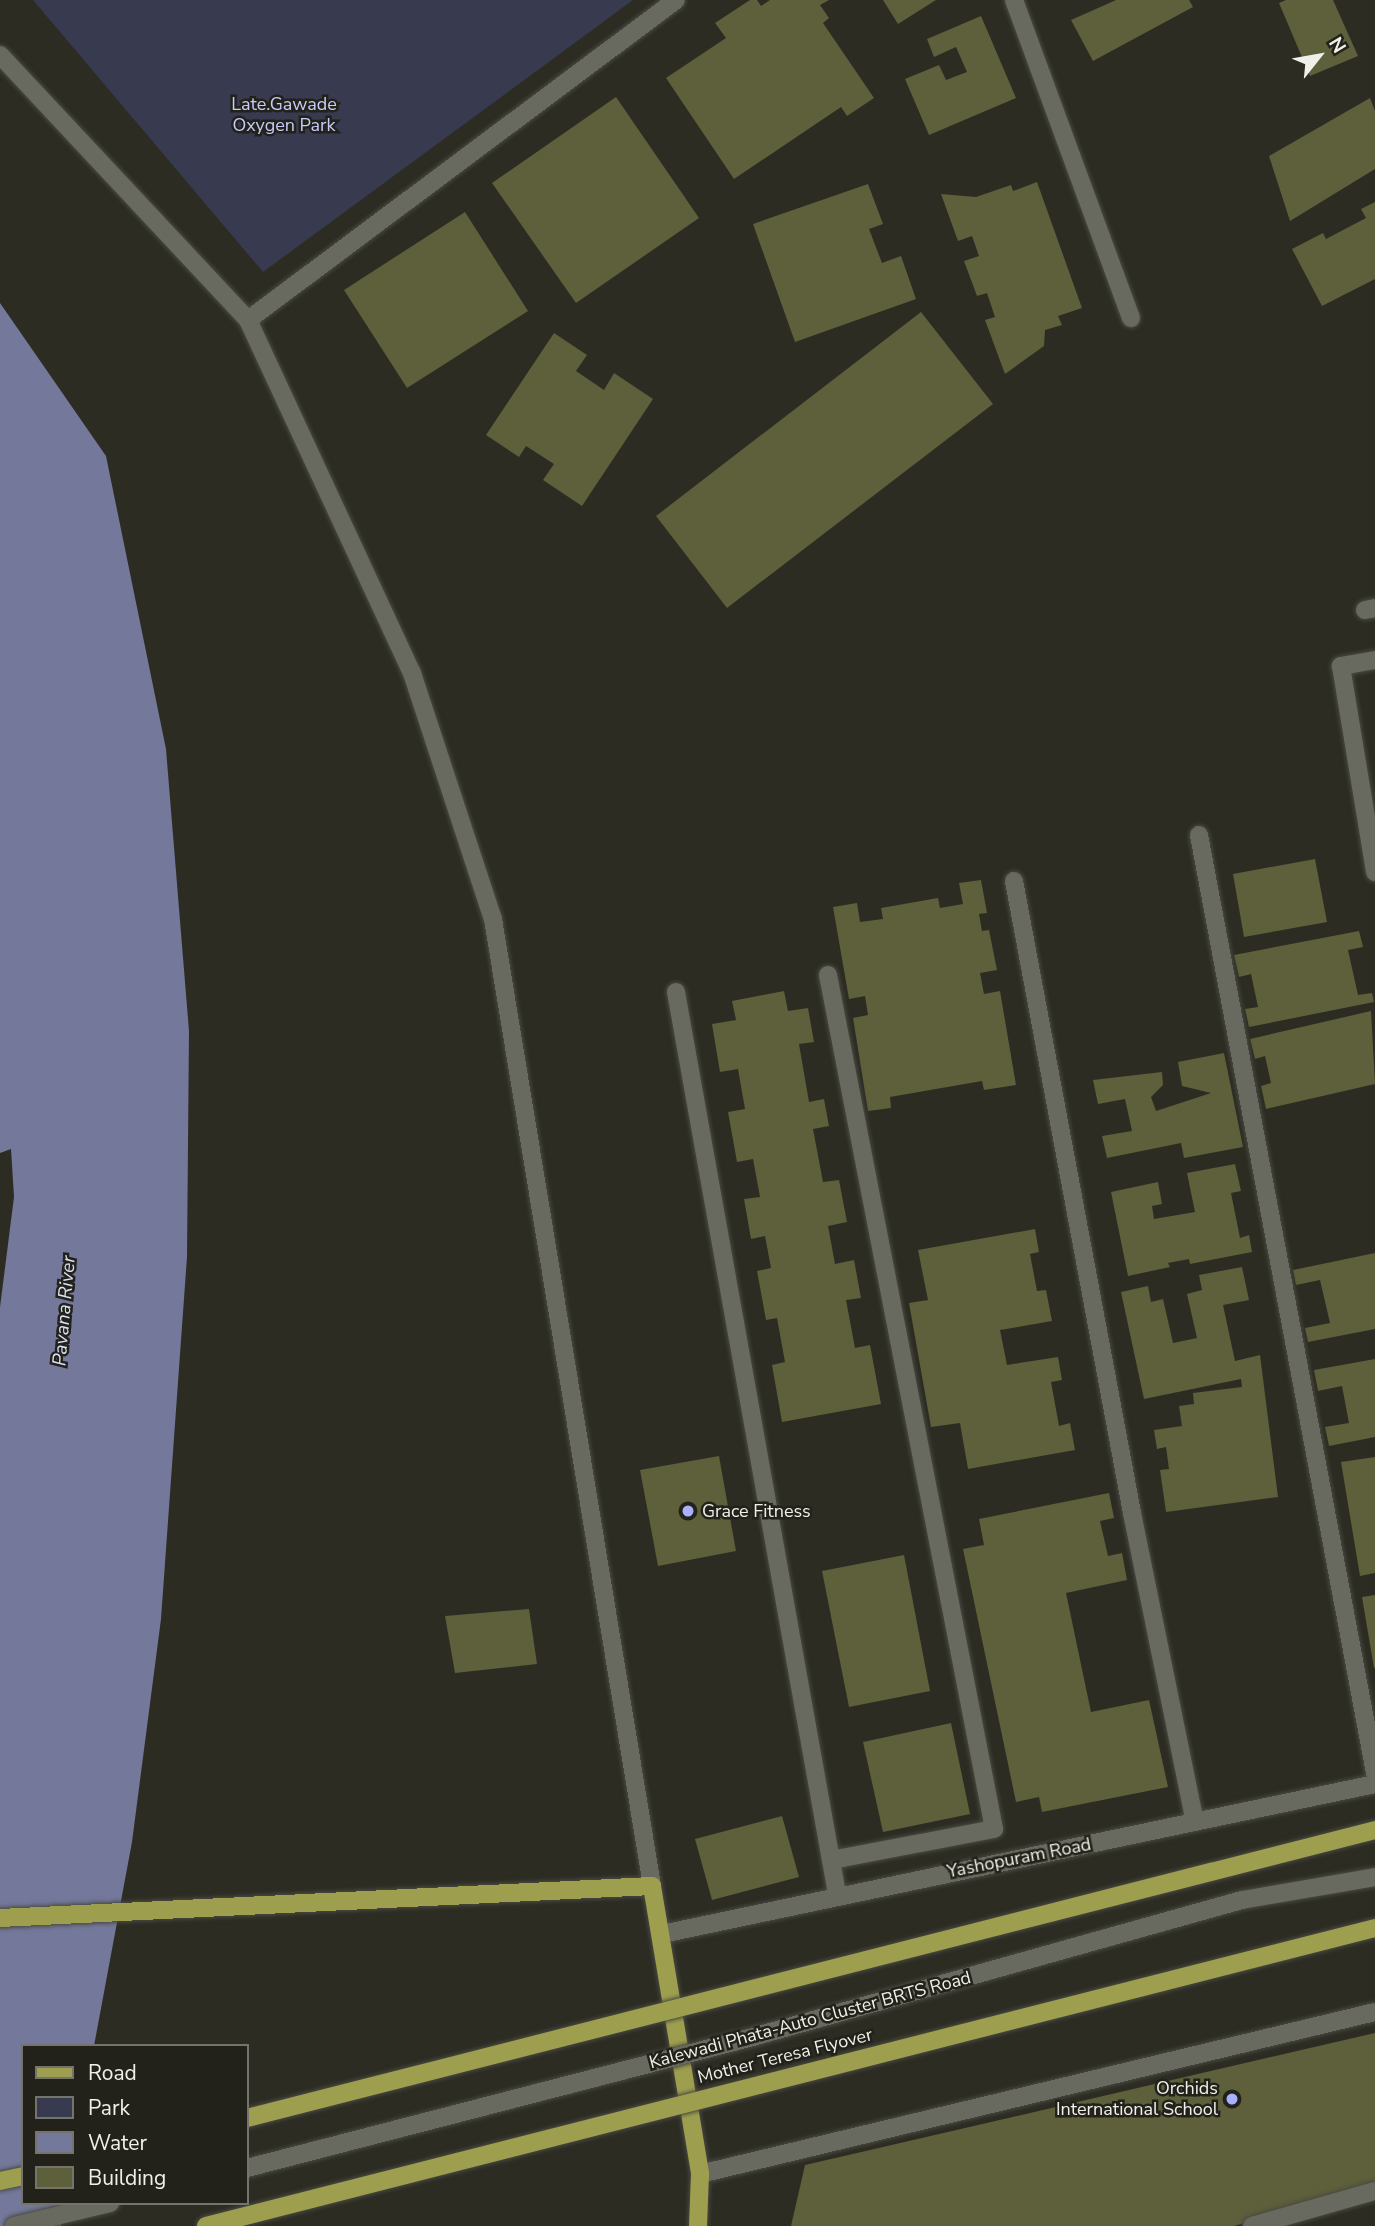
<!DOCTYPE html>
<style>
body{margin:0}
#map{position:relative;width:1375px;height:2226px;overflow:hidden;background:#2c2c23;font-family:"Nunito Sans",sans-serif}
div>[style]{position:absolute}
.green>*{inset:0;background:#383a50}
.water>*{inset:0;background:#74789b}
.building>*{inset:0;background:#5e5f3b}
.roads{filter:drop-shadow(0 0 2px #494a41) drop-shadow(0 0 2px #494a41)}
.lane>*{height:18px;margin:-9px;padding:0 9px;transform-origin:9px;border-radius:9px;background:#696a5f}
.street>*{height:18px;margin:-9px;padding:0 9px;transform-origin:9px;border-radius:9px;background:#696a5f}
.primary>*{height:18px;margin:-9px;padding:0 9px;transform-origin:9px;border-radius:9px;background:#9e9f4e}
.bridges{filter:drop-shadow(0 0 2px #494a41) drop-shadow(0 0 2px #494a41)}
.lane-bridge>*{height:18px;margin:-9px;padding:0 9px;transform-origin:9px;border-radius:9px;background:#696a5f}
.primary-bridge>*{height:18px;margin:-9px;padding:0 9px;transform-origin:9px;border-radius:9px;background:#9e9f4e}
.dots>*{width:19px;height:19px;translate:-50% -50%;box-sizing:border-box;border:4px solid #22221a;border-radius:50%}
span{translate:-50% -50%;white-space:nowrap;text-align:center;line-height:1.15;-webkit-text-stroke:5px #22221a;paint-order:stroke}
.park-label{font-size:18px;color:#c6ccfc}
.poi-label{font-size:18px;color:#f0f0ea}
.left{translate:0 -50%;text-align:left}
.right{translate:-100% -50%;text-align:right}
.street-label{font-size:18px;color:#f0f0ea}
.water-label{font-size:19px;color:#dde1f9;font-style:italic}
.legend{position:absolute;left:21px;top:2044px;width:228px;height:161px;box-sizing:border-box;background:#22221a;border:2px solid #74746d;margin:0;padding:9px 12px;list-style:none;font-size:21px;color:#f0f0ea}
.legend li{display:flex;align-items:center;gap:14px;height:35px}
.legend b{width:35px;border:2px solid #74746d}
.north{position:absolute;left:1284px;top:21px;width:70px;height:70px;-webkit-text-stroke:5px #22221a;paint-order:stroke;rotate:59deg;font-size:19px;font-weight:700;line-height:28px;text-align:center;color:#f0f0ea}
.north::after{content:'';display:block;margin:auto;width:24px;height:32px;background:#f0f0ea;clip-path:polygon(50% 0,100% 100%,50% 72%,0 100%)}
</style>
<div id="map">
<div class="green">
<i style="clip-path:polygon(33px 0,633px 0,263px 272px)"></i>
</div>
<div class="water">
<i style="clip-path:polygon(0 303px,106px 456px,166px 749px,189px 1031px,187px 1257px,161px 1619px,132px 1842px,94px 2046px,23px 2046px,23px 2203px,65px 2203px,61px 2226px,0 2226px,0 1307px,14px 1197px,11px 1149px,0 1153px)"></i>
</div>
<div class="building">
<i style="clip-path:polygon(750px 0,757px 0,761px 6px,770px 0,829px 0,820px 5px,829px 18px,823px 23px,874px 98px,847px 116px,841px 107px,734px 179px,666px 78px,726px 38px,715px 23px)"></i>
<i style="clip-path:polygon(883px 0,936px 0,898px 24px)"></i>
<i style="clip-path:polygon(1116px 0,1189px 0,1193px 7px,1093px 61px,1071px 20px)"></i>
<i style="clip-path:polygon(1286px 0,1333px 0,1358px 56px,1310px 76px,1279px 3px)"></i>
<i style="clip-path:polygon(981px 16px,1016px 98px,929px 135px,905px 79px,939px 65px,946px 80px,967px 72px,956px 47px,934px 57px,927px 39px)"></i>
<i style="clip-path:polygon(616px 97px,699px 218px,576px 303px,492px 183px)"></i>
<i style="clip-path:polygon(1370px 98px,1375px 111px,1375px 169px,1290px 221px,1269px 156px)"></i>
<i style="clip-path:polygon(1037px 182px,1082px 308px,1058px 316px,1062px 325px,1045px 330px,1044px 346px,1005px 374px,985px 320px,995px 317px,987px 293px,977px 296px,964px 261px,979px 256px,972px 236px,958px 241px,941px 194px,976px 197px,1011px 185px,1013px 191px)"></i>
<i style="clip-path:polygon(868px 184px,883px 224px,869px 229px,882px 263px,901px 256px,916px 299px,795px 342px,753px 224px)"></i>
<i style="clip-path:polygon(1375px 202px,1375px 279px,1322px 306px,1292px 249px,1323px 233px,1326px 239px,1366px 218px,1361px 209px)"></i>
<i style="clip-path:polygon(465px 212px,528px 311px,407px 388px,344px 290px)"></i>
<i style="clip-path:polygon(921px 312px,993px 404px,727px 608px,656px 516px)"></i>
<i style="clip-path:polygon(554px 333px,587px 355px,576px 371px,604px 390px,614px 373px,653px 399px,582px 506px,543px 480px,554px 464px,526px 446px,519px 457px,486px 435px)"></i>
<i style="clip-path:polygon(1315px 859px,1327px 922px,1244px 937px,1233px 874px)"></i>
<i style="clip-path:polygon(981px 880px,987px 913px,979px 914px,982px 931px,989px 930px,997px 970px,980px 973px,984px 994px,1000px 991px,1016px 1085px,984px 1090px,982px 1081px,890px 1097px,891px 1108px,868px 1111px,853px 1018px,868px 1015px,865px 996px,849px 999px,833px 907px,857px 903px,860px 922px,883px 919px,881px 908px,938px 898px,940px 908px,963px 904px,959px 883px)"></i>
<i style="clip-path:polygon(1359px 931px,1363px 947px,1348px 950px,1358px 995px,1372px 993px,1374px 1002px,1249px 1027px,1245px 1009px,1258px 1007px,1251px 974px,1239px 977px,1234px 955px)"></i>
<i style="clip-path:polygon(784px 991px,788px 1011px,808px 1008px,814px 1042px,799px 1044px,809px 1102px,824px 1099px,829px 1126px,813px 1129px,823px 1182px,839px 1180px,847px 1222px,828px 1226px,835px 1264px,854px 1260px,861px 1298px,846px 1300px,855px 1348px,870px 1345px,881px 1404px,782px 1422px,772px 1365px,785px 1362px,777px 1318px,766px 1320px,757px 1271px,771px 1268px,765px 1236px,751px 1239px,744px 1199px,760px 1197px,753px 1159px,737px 1162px,728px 1112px,745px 1109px,738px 1069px,720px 1072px,712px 1024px,736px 1020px,732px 1001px)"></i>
<i style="clip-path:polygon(1371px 1011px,1375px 1084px,1266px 1109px,1261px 1086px,1271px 1083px,1265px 1056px,1255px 1059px,1250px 1039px)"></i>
<i style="clip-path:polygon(1224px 1053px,1243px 1147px,1184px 1158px,1181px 1143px,1107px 1158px,1102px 1136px,1132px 1131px,1125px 1099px,1098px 1104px,1093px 1080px,1162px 1072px,1163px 1085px,1151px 1097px,1156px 1111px,1211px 1093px,1182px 1086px,1178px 1062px)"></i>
<i style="clip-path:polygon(1235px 1164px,1241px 1191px,1231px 1193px,1240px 1238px,1249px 1235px,1252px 1252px,1190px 1264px,1189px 1259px,1168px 1263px,1170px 1267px,1128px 1276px,1111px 1192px,1158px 1182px,1162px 1204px,1152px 1206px,1154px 1219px,1195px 1212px,1187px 1173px)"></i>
<i style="clip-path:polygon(1035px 1229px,1039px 1252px,1030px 1254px,1037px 1291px,1046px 1290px,1052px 1321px,1000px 1330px,1007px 1365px,1058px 1357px,1062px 1380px,1051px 1382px,1059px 1426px,1070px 1423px,1075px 1450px,968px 1469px,960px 1423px,931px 1427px,909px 1303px,928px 1300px,918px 1250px)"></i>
<i style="clip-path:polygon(1375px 1253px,1375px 1329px,1308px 1342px,1305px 1328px,1330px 1323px,1320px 1280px,1296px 1285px,1293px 1270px)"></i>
<i style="clip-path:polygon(1242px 1267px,1249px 1300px,1223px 1305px,1235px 1361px,1260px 1355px,1278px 1497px,1166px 1512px,1160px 1470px,1169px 1469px,1166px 1447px,1157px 1449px,1154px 1430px,1182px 1426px,1179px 1406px,1194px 1404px,1193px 1393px,1242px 1387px,1241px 1379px,1144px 1399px,1121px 1292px,1148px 1286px,1151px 1302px,1163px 1299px,1173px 1343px,1197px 1338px,1187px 1294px,1202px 1290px,1199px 1275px)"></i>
<i style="clip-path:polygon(1375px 1359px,1375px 1437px,1329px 1446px,1325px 1427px,1349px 1423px,1342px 1386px,1318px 1391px,1314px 1370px)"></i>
<i style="clip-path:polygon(719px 1456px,736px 1551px,658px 1566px,640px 1470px)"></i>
<i style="clip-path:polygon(1375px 1457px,1375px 1573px,1360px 1576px,1341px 1462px)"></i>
<i style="clip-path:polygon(1109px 1493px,1114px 1518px,1100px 1521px,1108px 1556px,1122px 1553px,1127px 1580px,1066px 1593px,1091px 1712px,1149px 1700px,1168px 1787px,1042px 1812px,1039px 1797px,1016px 1802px,963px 1549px,984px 1545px,979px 1519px)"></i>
<i style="clip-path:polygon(904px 1555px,930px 1691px,849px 1707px,822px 1571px)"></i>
<i style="clip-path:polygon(1375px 1595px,1375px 1668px,1374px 1668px,1362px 1597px)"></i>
<i style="clip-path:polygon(529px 1609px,537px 1664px,455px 1673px,445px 1616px)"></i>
<i style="clip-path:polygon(951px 1723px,970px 1814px,883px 1832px,863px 1742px)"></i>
<i style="clip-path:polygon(782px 1816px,799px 1877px,712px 1900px,695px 1839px)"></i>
<i style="clip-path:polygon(1375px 2033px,1375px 2185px,1234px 2226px,791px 2226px,805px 2165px)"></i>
</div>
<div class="roads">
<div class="lane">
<i style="left:1199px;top:835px;width:954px;rotate:79.37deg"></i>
<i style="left:1014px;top:881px;width:643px;rotate:79.42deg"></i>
<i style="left:1132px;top:1513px;width:315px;rotate:78.5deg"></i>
<i style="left:828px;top:975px;width:870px;rotate:79deg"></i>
<i style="left:994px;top:1829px;width:166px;rotate:169.2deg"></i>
<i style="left:676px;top:992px;width:916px;rotate:79.88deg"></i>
<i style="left:14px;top:2226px;width:99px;rotate:-13.5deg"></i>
<i style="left:1252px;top:2226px;width:128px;rotate:-15.9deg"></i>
</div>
<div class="street">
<i style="left:1014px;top:0;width:339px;rotate:69.8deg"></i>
<i style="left:0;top:55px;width:363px;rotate:46.9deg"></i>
<i style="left:248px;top:320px;width:389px;rotate:65.1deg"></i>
<i style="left:412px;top:673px;width:259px;rotate:71.8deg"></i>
<i style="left:493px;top:919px;width:980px;rotate:80.66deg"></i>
<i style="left:248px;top:320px;width:534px;rotate:-36.78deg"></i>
<i style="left:1365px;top:610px;width:10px;rotate:-11deg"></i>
<i style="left:1375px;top:660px;width:35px;rotate:170deg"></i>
<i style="left:1341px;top:666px;width:209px;rotate:80.6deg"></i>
<i style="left:662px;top:1934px;width:729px;rotate:-11.88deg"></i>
<i style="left:700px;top:2174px;width:694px;rotate:-13.5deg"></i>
</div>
<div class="primary">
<i style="left:0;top:1918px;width:653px;rotate:-2.81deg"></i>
<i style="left:652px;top:1886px;width:292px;rotate:80.5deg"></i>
<i style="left:700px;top:2174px;width:52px;rotate:92.2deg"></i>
<i style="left:0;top:2181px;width:24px;rotate:-12deg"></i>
</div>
</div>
<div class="bridges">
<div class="lane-bridge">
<i style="left:247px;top:2168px;width:519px;rotate:-14.52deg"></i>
<i style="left:749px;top:2038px;width:512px;rotate:-15.64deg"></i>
<i style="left:1242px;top:1900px;width:135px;rotate:-9.8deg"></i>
</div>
<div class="primary-bridge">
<i style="left:247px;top:2118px;width:1164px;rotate:-14.32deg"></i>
<i style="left:206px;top:2226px;width:1206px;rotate:-14.3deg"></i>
</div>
</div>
<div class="dots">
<i style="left:688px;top:1511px;background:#a9b0fc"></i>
<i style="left:1232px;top:2099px;background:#a9b0fc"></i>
</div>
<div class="park-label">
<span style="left:284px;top:115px">Late.Gawade<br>Oxygen Park</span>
</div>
<div class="poi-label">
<span class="left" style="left:702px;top:1511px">Grace Fitness</span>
<span class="right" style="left:1218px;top:2099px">Orchids<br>International School</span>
</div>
<div class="street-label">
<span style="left:1019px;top:1858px;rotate:-11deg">Yashopuram Road</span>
<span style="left:810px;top:2020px;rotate:-15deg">Kalewadi Phata-Auto Cluster BRTS Road</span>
<span style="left:785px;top:2056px;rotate:-14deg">Mother Teresa Flyover</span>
</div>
<div class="water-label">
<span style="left:65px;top:1311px;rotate:-85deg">Pavana River</span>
</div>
<ul class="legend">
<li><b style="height:9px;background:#9e9f4e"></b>Road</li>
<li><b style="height:19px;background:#383a50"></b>Park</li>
<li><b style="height:19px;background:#74789b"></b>Water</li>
<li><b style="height:19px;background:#5e5f3b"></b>Building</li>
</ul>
<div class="north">N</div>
</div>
